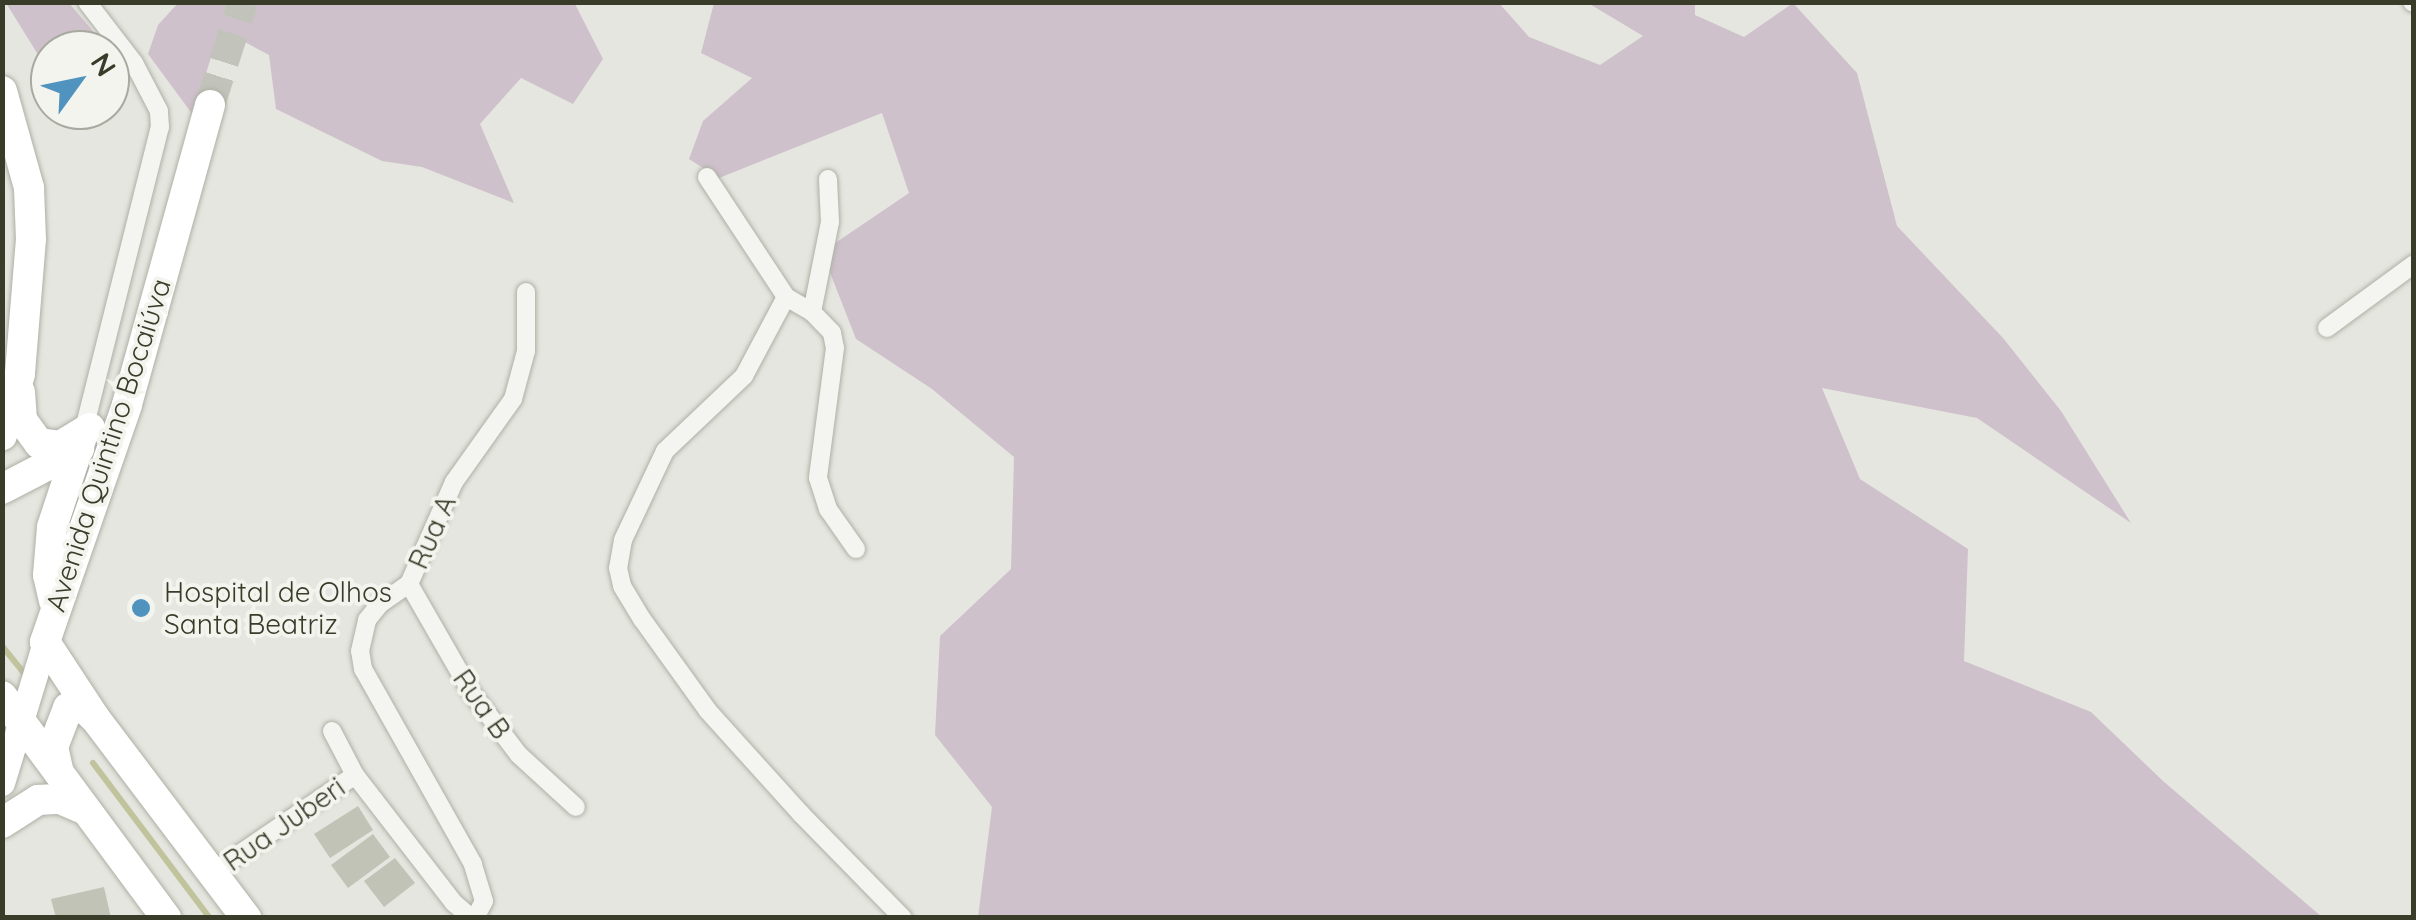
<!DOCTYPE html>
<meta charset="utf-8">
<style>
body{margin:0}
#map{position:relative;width:2416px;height:920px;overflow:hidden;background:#e5e6df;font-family:Quicksand,sans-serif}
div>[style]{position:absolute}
.green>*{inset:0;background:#cfc1cb}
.stream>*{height:6px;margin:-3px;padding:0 3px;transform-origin:3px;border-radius:3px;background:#c1c39d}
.building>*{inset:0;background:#c1c3b7}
.primary-tunnel>*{height:30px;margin-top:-15px;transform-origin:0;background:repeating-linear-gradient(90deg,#c2c4bb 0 30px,transparent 0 45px)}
.roads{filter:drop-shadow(0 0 2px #aeb0a5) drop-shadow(0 0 2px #aeb0a5)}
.street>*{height:18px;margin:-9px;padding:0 9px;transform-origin:9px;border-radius:9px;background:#f4f5f1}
.secondary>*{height:25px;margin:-12.5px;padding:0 12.5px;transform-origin:12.5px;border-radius:12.5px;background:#fff}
.primary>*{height:30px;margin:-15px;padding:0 15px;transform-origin:15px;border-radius:15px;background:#fff}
.dots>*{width:28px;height:28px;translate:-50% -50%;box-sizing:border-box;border:5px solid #f3f4ee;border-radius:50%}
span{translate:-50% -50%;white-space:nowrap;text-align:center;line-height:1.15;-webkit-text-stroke:8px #f3f4ee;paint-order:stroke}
.street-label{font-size:28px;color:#383c29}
.poi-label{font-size:28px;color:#383c29}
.left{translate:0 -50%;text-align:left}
.frame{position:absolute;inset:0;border:5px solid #383c29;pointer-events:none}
.north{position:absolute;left:30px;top:30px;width:100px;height:100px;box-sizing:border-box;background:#f3f4ee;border:2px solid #a8aa9f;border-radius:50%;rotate:57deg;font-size:28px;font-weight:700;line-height:40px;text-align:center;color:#383c29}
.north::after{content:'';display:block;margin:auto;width:35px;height:45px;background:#5093bf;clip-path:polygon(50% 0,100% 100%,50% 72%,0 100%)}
</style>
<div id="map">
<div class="green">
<i style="clip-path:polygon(574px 2px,603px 59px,573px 104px,521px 78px,480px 124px,514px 203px,422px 167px,382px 161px,276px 109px,269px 55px,228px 33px,213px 51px,193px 115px,148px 54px,158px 25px,178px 3px)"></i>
<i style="clip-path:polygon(6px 3px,69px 3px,109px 50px,50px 50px,50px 74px)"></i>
<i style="clip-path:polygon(714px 3px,1499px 3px,1529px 37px,1600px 65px,1643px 36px,1588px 3px,1695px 3px,1695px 15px,1744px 37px,1793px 3px,1857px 73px,1897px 226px,2003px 338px,2061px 411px,2131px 523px,1977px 418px,1822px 388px,1860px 479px,1968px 549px,1964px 661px,2091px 712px,2163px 781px,2322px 917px,978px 917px,992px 807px,935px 735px,940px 636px,1011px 569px,1014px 457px,932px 389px,856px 339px,822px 252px,909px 193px,882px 113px,719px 178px,689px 159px,703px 121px,752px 78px,701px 53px)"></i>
</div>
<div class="stream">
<i style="left:2px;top:646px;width:35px;rotate:51deg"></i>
<i style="left:93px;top:763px;width:194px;rotate:53deg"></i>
</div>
<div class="building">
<i style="clip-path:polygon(358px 806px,373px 830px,330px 858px,314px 834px)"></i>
<i style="clip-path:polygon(373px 834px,390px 857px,348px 888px,331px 865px)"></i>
<i style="clip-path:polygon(395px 858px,415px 883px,384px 907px,364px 881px)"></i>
<i style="clip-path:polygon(104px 887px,111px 918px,56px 918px,51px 899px)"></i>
</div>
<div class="primary-tunnel">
<i style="left:210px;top:105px;width:108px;rotate:-72.2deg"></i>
</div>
<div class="roads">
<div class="street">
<i style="left:2412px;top:2px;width:2px;rotate:27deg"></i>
<i style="left:707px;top:177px;width:144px;rotate:56.6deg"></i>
<i style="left:786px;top:297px;width:30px;rotate:30deg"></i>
<i style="left:812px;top:312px;width:92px;rotate:-78.7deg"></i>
<i style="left:830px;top:222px;width:43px;rotate:-92.7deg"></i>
<i style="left:786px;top:297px;width:89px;rotate:118deg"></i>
<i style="left:744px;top:376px;width:109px;rotate:136.5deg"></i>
<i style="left:665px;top:451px;width:98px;rotate:115.3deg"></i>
<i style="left:623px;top:540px;width:28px;rotate:100deg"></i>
<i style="left:618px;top:568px;width:18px;rotate:77deg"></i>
<i style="left:622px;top:586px;width:39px;rotate:59deg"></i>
<i style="left:642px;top:619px;width:113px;rotate:54.3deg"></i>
<i style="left:708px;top:711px;width:139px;rotate:47.9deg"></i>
<i style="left:801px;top:814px;width:146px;rotate:45.6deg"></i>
<i style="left:812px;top:312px;width:29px;rotate:46deg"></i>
<i style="left:832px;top:333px;width:15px;rotate:79deg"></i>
<i style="left:835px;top:348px;width:131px;rotate:97.5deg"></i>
<i style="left:818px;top:478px;width:33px;rotate:72deg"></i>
<i style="left:828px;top:509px;width:49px;rotate:55deg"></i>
<i style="left:2327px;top:328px;width:108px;rotate:-36.3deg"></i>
<i style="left:83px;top:433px;width:316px;rotate:-75.9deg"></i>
<i style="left:160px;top:127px;width:16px;rotate:-94deg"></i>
<i style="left:159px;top:111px;width:54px;rotate:-117.5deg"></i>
<i style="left:134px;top:63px;width:77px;rotate:-127.6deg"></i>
<i style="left:409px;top:584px;width:125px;rotate:60.1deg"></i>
<i style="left:471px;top:692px;width:79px;rotate:52.7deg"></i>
<i style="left:519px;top:755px;width:77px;rotate:42.4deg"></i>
<i style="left:332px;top:731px;width:50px;rotate:62.4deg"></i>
<i style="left:355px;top:775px;width:162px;rotate:52.3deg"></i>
<i style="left:454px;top:903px;width:23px;rotate:41deg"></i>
<i style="left:212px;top:873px;width:173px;rotate:-34.4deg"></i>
<i style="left:475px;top:918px;width:19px;rotate:-62deg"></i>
<i style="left:484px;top:901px;width:39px;rotate:-107deg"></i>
<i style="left:473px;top:864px;width:224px;rotate:-119.4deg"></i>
<i style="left:363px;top:669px;width:18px;rotate:-99deg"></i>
<i style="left:360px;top:651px;width:32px;rotate:-77deg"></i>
<i style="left:367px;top:620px;width:21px;rotate:-51deg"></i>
<i style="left:380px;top:604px;width:35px;rotate:-35deg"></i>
<i style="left:409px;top:584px;width:111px;rotate:-66.2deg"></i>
<i style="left:454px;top:482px;width:102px;rotate:-54.6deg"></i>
<i style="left:513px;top:399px;width:50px;rotate:-74.8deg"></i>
<i style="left:526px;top:351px;width:59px;rotate:-90deg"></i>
</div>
<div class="secondary">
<i style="left:2px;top:783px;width:147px;rotate:-73deg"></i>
</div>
<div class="primary">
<i style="left:2px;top:91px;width:101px;rotate:74.4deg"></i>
<i style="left:29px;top:188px;width:51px;rotate:87.8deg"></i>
<i style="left:31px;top:239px;width:135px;rotate:94.7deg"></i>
<i style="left:20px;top:374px;width:64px;rotate:106.4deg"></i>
<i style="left:210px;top:105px;width:311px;rotate:105.5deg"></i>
<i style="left:127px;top:405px;width:251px;rotate:109.1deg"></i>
<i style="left:45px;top:642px;width:91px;rotate:56.7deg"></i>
<i style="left:95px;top:718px;width:251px;rotate:52.9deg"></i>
<i style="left:20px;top:392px;width:28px;rotate:86deg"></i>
<i style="left:22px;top:420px;width:29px;rotate:54deg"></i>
<i style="left:39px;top:443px;width:21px;rotate:8deg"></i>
<i style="left:60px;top:446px;width:35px;rotate:-31deg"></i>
<i style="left:2px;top:489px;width:87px;rotate:-27.5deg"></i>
<i style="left:54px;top:601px;width:27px;rotate:-103deg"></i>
<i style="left:48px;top:575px;width:48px;rotate:-85.2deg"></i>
<i style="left:52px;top:527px;width:99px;rotate:-71.7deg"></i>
<i style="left:2px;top:696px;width:276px;rotate:53.5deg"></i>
<i style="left:59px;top:773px;width:27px;rotate:-103deg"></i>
<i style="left:53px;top:747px;width:42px;rotate:-69deg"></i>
<i style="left:68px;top:708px;width:15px;rotate:-4deg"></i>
<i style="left:83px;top:707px;width:16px;rotate:43deg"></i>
<i style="left:2px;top:823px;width:43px;rotate:-32.6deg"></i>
<i style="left:38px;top:800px;width:22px;rotate:-3deg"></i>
<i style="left:60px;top:799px;width:26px;rotate:23deg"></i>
</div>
</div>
<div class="dots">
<i style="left:141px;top:608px;background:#5093bf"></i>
</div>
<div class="street-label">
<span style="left:108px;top:445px;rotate:-72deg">Avenida Quintino Bocaiúva</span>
<span style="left:432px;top:532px;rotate:-66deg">Rua A</span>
<span style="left:482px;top:704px;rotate:55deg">Rua B</span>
<span style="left:284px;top:824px;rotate:-35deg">Rua Juberi</span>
</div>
<div class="poi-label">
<span class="left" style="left:164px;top:608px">Hospital de Olhos<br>Santa Beatriz</span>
</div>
<div class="frame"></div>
<div class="north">N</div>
</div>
